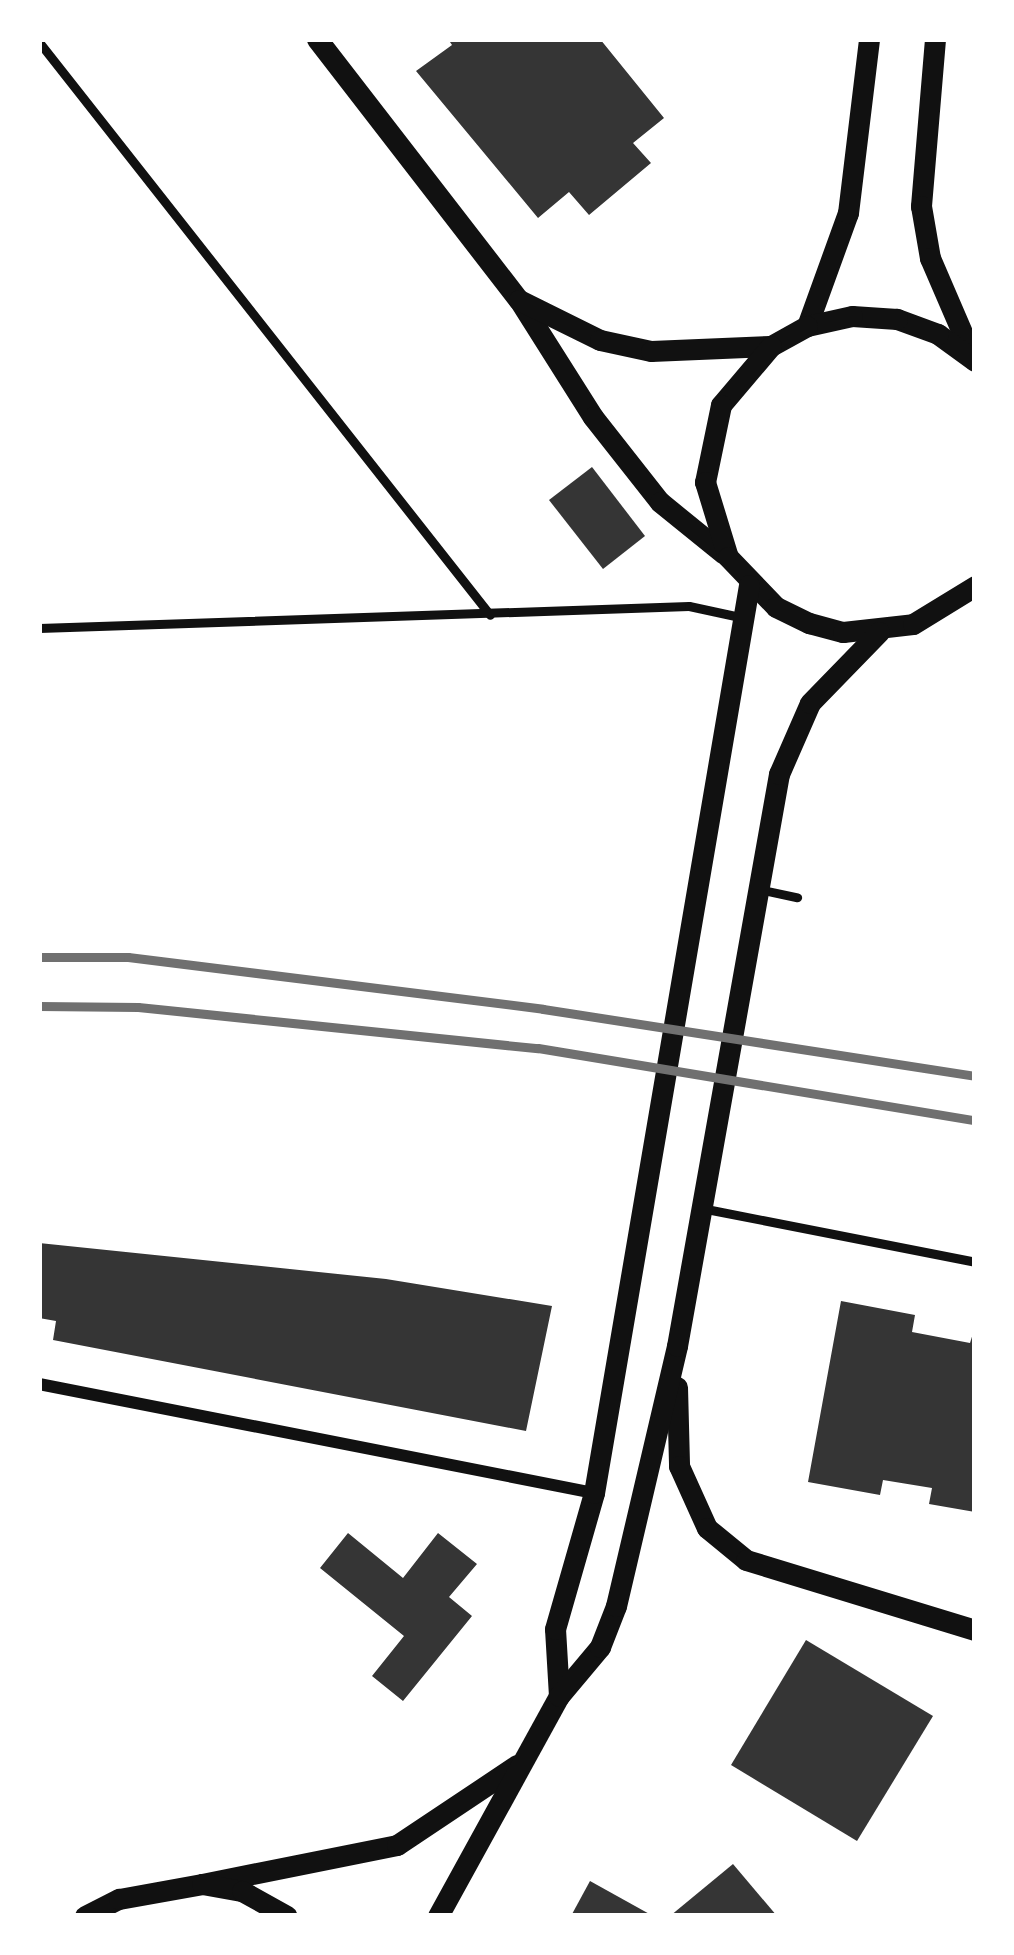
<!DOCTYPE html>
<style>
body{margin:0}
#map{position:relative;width:1014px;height:1955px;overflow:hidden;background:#fff;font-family:Figtree,sans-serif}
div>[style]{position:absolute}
.building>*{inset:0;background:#353535}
.service>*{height:9px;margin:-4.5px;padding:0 4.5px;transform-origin:4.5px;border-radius:4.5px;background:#111}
.minor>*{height:12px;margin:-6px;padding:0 6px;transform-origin:6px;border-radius:6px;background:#111}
.tertiary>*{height:21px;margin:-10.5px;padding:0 10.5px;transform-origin:10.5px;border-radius:10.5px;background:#111}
.rail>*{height:9px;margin:-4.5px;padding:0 4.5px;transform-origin:4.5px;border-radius:4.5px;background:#707070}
span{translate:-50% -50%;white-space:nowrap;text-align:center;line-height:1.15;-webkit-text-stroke:10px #fff;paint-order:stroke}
.frame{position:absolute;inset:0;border:42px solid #fff;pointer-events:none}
</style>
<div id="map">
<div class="building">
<i style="clip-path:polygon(448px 39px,600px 39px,664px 118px,633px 143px,651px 163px,589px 215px,569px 192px,538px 218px,416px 71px,452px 45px)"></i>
<i style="clip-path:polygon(592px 467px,645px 536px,603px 569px,549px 500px)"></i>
<i style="clip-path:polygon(39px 1243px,386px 1279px,552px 1306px,526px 1431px,53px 1340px,56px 1321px,39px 1318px)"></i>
<i style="clip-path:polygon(841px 1301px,915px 1315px,912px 1332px,970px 1343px,975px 1327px,975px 1512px,929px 1504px,932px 1488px,883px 1480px,880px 1495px,808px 1482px)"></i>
<i style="clip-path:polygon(348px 1533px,403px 1578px,438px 1533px,477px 1564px,449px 1597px,472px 1616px,403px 1701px,372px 1676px,404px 1636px,320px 1568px)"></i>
<i style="clip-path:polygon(806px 1640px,933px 1716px,857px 1841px,731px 1765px)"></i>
<i style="clip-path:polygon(733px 1864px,777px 1916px,670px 1916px)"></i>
<i style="clip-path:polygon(590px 1881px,653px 1916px,571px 1916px)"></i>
</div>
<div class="service">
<i style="left:39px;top:42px;width:729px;rotate:51.79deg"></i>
<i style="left:39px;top:628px;width:650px;rotate:-1.94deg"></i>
<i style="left:689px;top:606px;width:52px;rotate:12.2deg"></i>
<i style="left:758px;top:889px;width:40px;rotate:12deg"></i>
<i style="left:701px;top:1208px;width:279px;rotate:11.1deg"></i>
</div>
<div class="minor">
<i style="left:39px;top:1384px;width:566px;rotate:11.11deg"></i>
</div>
<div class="tertiary">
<i style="left:317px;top:39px;width:330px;rotate:52.3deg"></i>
<i style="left:519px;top:300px;width:138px;rotate:57.7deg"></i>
<i style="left:593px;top:417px;width:108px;rotate:51.8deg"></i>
<i style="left:660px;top:502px;width:82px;rotate:39.1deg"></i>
<i style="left:935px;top:39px;width:168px;rotate:94.8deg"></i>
<i style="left:921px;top:206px;width:53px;rotate:80.2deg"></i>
<i style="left:930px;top:258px;width:111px;rotate:66.7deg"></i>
<i style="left:519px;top:300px;width:90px;rotate:26.3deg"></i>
<i style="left:600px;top:340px;width:52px;rotate:12.2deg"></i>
<i style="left:651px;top:351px;width:120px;rotate:-2.4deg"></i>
<i style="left:807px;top:326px;width:120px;rotate:-70.1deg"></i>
<i style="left:848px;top:213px;width:175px;rotate:-83.1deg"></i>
<i style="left:975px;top:361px;width:46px;rotate:-143.9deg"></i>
<i style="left:938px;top:334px;width:44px;rotate:-159.9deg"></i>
<i style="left:897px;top:319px;width:45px;rotate:-176.2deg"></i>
<i style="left:852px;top:316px;width:46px;rotate:167.5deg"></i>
<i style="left:807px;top:326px;width:41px;rotate:150.9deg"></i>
<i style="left:771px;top:346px;width:77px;rotate:130.3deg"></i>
<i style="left:721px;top:405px;width:79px;rotate:101.7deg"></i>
<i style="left:705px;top:482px;width:78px;rotate:73deg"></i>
<i style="left:728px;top:557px;width:69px;rotate:46.2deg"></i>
<i style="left:776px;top:607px;width:37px;rotate:26deg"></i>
<i style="left:809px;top:623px;width:35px;rotate:15deg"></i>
<i style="left:843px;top:632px;width:70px;rotate:-6.5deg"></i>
<i style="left:913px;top:624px;width:73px;rotate:-31.5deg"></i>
<i style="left:677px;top:1387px;width:79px;rotate:88.5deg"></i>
<i style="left:679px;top:1466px;width:68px;rotate:65.7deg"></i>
<i style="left:707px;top:1528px;width:50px;rotate:39.4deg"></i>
<i style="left:746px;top:1560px;width:239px;rotate:17deg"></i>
<i style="left:559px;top:1696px;width:67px;rotate:-93.4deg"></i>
<i style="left:555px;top:1629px;width:141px;rotate:-74deg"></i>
<i style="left:594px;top:1493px;width:921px;rotate:-80.31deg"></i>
<i style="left:202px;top:1884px;width:199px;rotate:-11.3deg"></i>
<i style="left:397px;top:1845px;width:144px;rotate:-33.7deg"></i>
<i style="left:85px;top:1916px;width:38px;rotate:-27deg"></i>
<i style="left:119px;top:1899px;width:84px;rotate:-10.2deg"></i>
<i style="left:202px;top:1884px;width:41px;rotate:9.9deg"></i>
<i style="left:242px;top:1891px;width:51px;rotate:29.1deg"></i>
<i style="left:438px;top:1916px;width:251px;rotate:-61.2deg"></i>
<i style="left:559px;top:1696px;width:64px;rotate:-50.1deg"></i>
<i style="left:600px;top:1647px;width:44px;rotate:-68.7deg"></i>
<i style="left:616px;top:1606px;width:267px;rotate:-76.8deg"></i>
<i style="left:677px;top:1346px;width:581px;rotate:-79.89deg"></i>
<i style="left:779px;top:774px;width:77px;rotate:-66.4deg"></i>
<i style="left:810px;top:703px;width:99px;rotate:-45.8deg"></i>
</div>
<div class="rail">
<i style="left:39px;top:957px;width:89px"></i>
<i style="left:128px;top:957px;width:418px;rotate:7.1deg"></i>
<i style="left:543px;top:1009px;width:437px;rotate:8.8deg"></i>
<i style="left:39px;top:1006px;width:99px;rotate:0.6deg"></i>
<i style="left:138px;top:1007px;width:402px;rotate:5.9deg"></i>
<i style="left:538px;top:1048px;width:443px;rotate:9.4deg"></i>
</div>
<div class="frame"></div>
</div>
